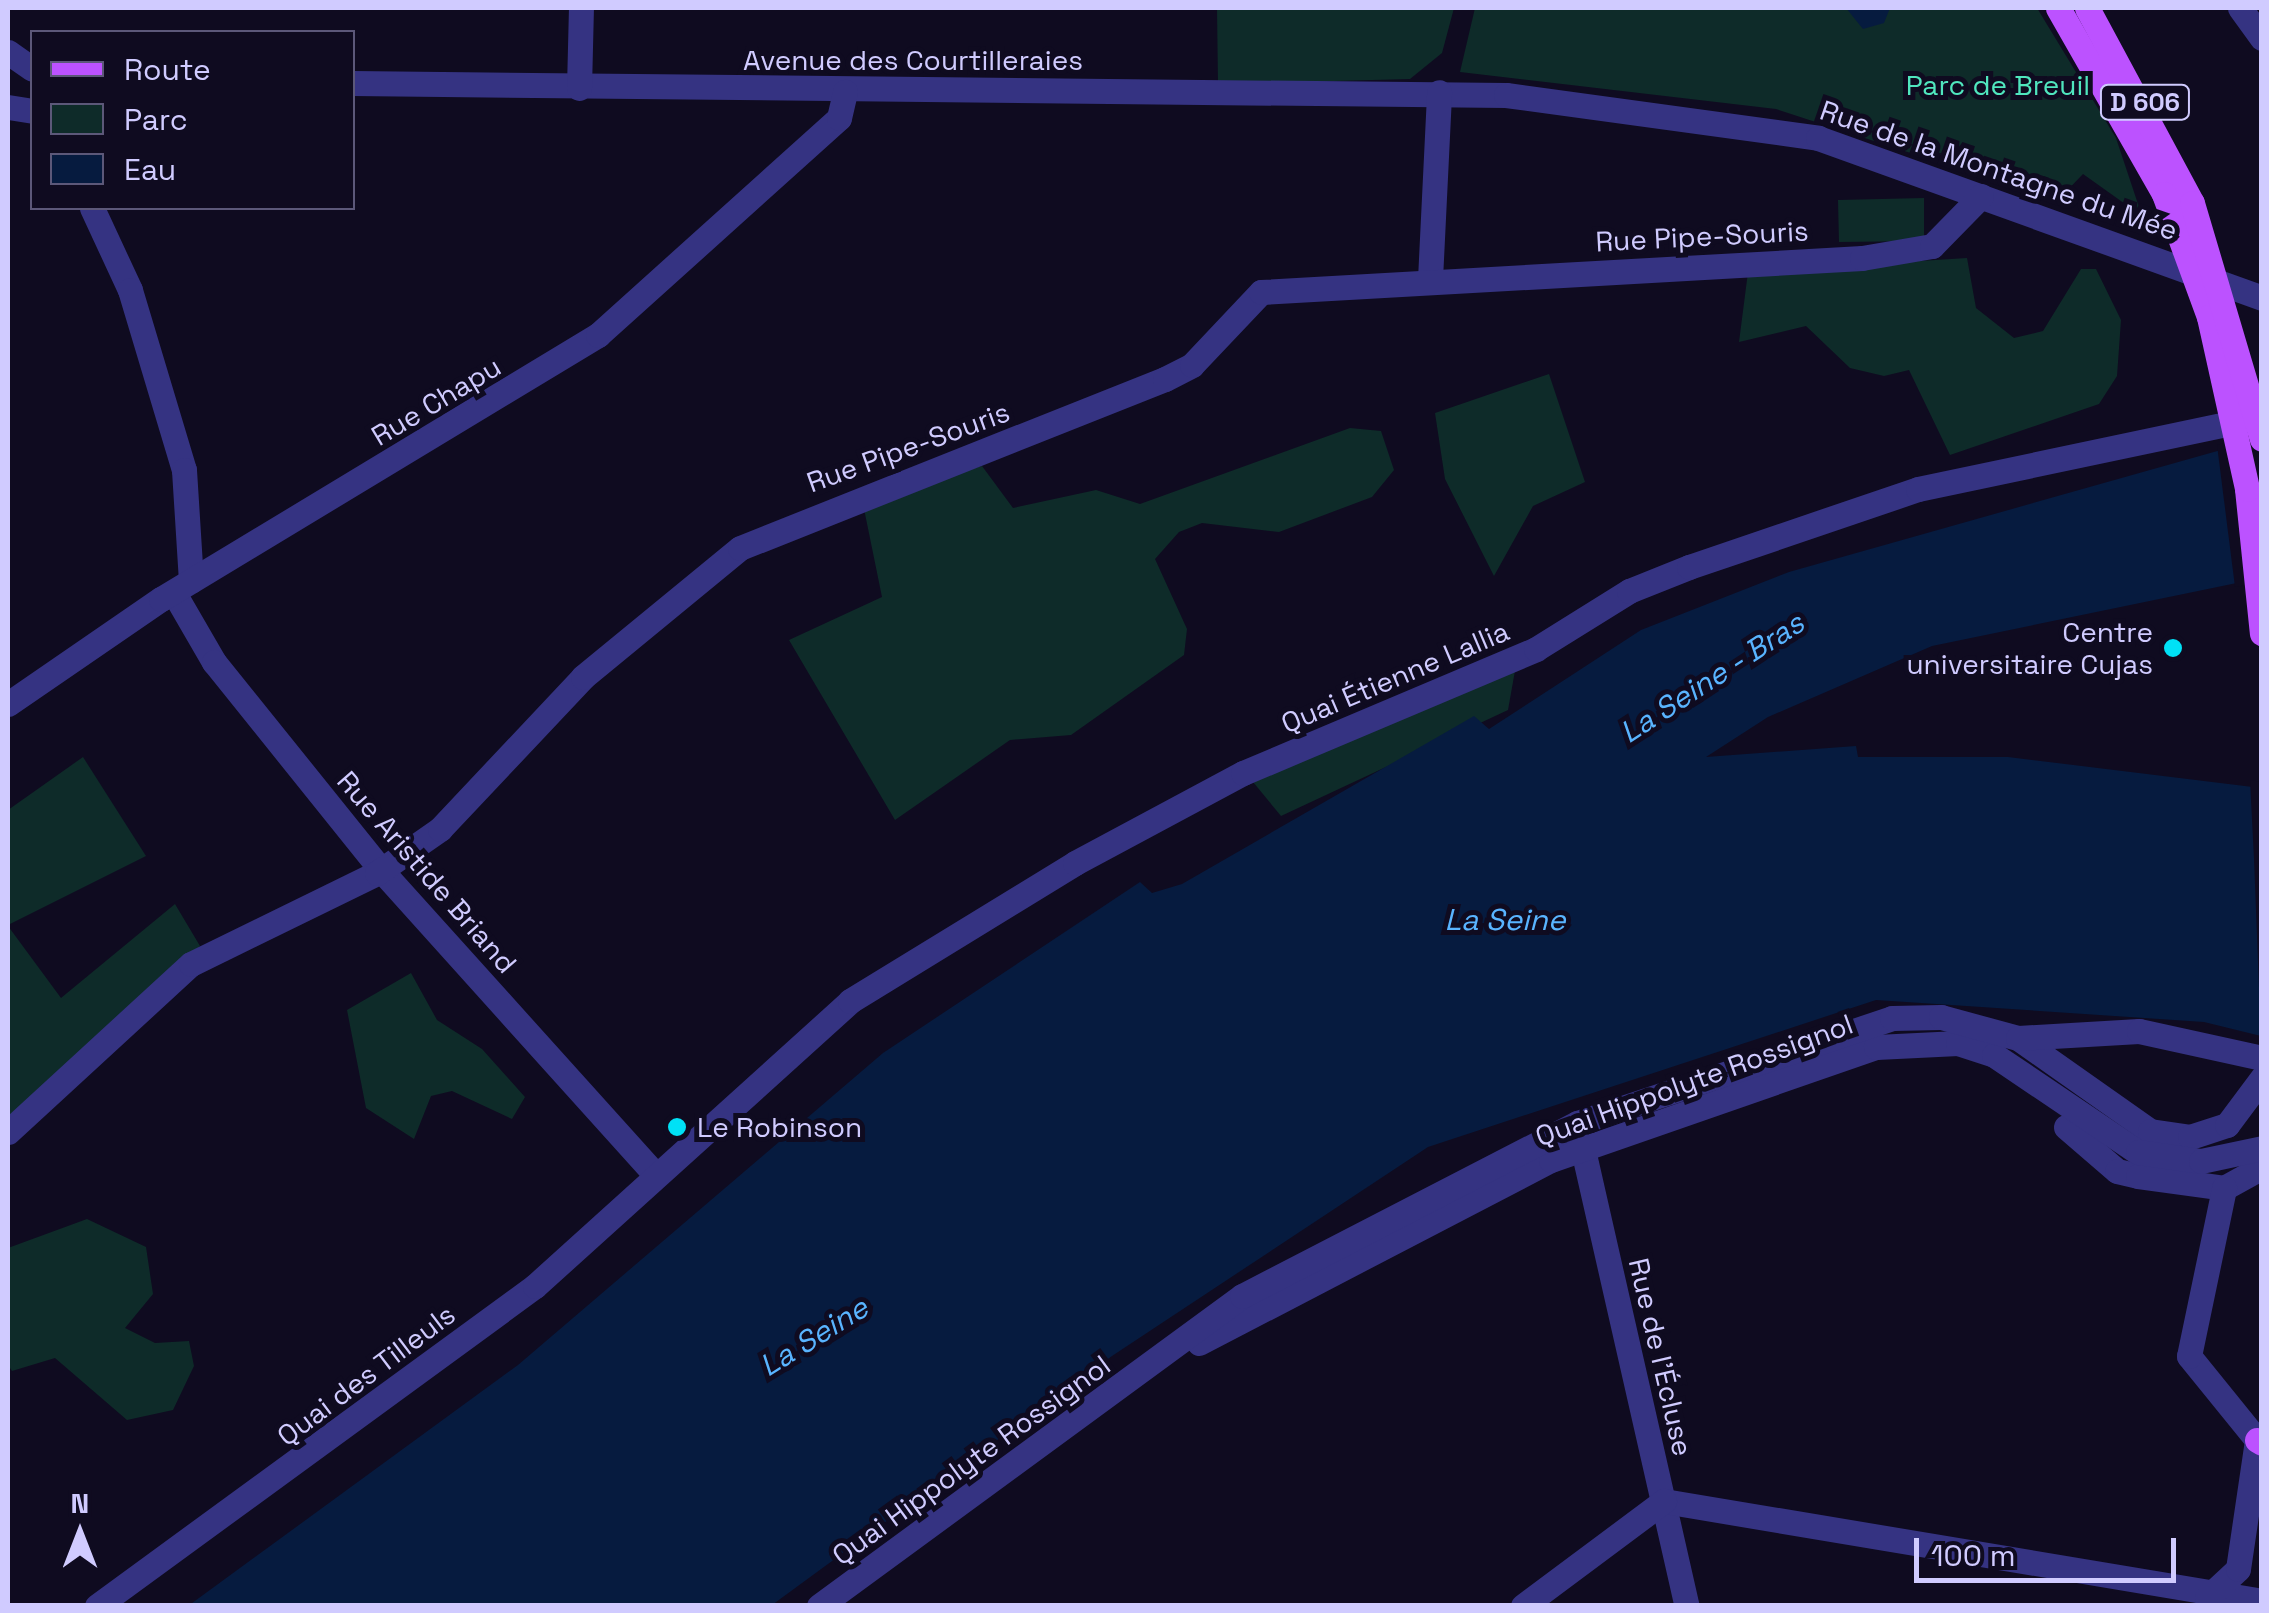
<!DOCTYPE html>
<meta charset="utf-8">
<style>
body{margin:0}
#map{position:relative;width:2269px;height:1613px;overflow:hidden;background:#0f0b20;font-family:"Space Grotesk",sans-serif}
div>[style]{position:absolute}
.green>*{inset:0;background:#0e2b29}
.water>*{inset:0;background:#061b3f}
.pier>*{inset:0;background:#0f0b20}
.minor>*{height:25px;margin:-12.5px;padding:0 12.5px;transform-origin:12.5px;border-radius:12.5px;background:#353382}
.major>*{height:25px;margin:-12.5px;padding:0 12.5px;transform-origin:12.5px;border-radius:12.5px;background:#bc52ff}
.major-bridge>*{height:25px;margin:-12.5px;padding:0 12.5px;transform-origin:12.5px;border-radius:12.5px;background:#bc52ff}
.dots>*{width:28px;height:28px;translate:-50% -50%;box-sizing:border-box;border:5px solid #0f0b20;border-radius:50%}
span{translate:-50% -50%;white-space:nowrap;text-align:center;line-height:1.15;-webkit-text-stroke:10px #0f0b20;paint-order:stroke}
.shield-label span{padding:2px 8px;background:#0f0b20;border:2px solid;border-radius:8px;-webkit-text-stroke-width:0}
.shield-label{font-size:25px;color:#d0cbff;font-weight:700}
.street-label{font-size:28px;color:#d0cbff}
.park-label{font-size:28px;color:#50e6be}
.poi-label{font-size:28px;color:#d0cbff}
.right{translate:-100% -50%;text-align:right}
.left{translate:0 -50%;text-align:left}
.water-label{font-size:30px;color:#59b4ff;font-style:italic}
.frame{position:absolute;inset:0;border:10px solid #d0cbff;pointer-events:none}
.legend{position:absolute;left:30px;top:30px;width:325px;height:180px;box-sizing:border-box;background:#0f0b20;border:2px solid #5c5879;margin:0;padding:12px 18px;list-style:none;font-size:30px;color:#d0cbff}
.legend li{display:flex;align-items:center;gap:20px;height:50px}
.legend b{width:50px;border:2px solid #5c5879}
.north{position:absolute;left:30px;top:1483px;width:100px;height:100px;-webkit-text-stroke:8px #0f0b20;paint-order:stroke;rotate:0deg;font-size:28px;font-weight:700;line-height:40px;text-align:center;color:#d0cbff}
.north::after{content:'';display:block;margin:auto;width:35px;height:45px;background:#d0cbff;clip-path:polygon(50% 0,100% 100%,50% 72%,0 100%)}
.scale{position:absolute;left:1914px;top:1538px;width:262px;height:45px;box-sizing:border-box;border:5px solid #d0cbff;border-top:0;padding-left:12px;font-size:30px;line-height:35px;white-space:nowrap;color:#d0cbff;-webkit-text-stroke:8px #0f0b20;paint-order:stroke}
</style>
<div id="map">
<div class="green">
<i style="clip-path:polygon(1217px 8px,1454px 8px,1442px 53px,1410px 79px,1218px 84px)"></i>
<i style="clip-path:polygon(1475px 8px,2037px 8px,2116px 138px,2142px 216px,2083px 174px,2057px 201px,1979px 178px,1955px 150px,1929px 159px,1776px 109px,1460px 72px)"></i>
<i style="clip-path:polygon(1924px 198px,1924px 241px,1839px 242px,1838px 200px)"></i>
<i style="clip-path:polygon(1967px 258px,1976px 308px,2014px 338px,2043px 331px,2081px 269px,2096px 269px,2121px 320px,2117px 376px,2099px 404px,1950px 455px,1909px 370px,1884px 376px,1850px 368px,1806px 326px,1739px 342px,1748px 272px)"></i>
<i style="clip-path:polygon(1549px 374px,1585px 482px,1533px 506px,1494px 576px,1445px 479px,1435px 413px)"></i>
<i style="clip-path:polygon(1350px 428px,1381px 431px,1394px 470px,1372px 497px,1279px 532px,1202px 523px,1179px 532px,1155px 559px,1187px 629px,1184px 655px,1071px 735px,1010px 740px,895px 820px,789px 640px,882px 597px,862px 499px,982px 466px,1013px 508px,1096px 490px,1140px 504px)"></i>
<i style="clip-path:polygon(1516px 665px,1508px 710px,1281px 816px,1253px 782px)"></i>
<i style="clip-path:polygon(83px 757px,146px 856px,8px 925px,8px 810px)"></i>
<i style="clip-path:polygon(175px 904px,200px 946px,8px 1122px,8px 926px,61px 998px)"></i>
<i style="clip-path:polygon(411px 973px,437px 1020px,482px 1049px,525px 1097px,512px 1119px,452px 1091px,431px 1096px,414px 1139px,366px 1108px,347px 1010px)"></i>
<i style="clip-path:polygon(87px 1219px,146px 1247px,153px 1294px,125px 1328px,155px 1343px,189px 1341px,194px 1366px,173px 1410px,127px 1420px,55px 1358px,12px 1371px,8px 1365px,8px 1248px)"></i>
</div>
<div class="water">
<i style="clip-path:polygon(1846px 8px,1890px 8px,1884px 23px,1863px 29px)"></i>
<i style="clip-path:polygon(2228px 448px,2261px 578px,1932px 646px,1768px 717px,1706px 757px,1856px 746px,1858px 757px,2008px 757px,2261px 788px,2261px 1036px,2204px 1022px,1876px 1000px,1428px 1147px,1112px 1356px,772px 1605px,188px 1606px,518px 1365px,883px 1053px,1140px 882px,1152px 893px,1182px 884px,1474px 716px,1489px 729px,1641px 630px,1789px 572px)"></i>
</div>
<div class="pier">
<i style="clip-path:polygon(2262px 430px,2262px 583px,2235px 587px,2217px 445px)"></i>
<i style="clip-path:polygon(2250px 780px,2262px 782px,2261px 1039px,2254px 859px)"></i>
</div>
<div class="minor">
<i style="left:2240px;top:8px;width:37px;rotate:54deg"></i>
<i style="left:8px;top:52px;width:29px;rotate:35deg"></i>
<i style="left:352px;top:83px;width:1154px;rotate:0.6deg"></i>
<i style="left:1506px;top:95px;width:315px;rotate:7.8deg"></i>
<i style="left:1818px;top:138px;width:472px;rotate:19.8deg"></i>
<i style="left:579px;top:88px;width:80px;rotate:-88.6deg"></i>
<i style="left:8px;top:107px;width:24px;rotate:9deg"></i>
<i style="left:92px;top:208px;width:90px;rotate:65.1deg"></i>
<i style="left:130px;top:290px;width:188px;rotate:73.3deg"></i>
<i style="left:184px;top:470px;width:111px;rotate:86.4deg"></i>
<i style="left:1430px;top:279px;width:187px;rotate:-87.2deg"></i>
<i style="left:174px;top:593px;width:80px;rotate:59.9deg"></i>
<i style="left:214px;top:662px;width:267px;rotate:51.2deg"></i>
<i style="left:381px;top:870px;width:409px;rotate:48deg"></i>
<i style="left:8px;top:704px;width:186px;rotate:-34.5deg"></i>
<i style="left:161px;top:599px;width:511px;rotate:-31.14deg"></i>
<i style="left:598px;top:335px;width:324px;rotate:-42deg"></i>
<i style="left:839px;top:118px;width:27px;rotate:-77deg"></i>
<i style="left:2018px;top:1038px;width:161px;rotate:35.2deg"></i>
<i style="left:2150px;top:1131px;width:40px;rotate:8.5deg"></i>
<i style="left:2190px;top:1137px;width:39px;rotate:-18deg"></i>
<i style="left:2227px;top:1125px;width:59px;rotate:-53.3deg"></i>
<i style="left:2066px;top:1127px;width:67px;rotate:40.8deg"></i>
<i style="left:2117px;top:1171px;width:22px;rotate:13deg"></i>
<i style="left:2138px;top:1176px;width:87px;rotate:7.9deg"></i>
<i style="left:2224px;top:1188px;width:43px;rotate:-28.9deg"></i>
<i style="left:8px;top:1132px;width:248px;rotate:-42.6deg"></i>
<i style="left:191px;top:964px;width:207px;rotate:-26.1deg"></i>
<i style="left:377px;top:873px;width:77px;rotate:-34.9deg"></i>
<i style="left:440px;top:829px;width:209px;rotate:-46.7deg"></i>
<i style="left:583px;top:677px;width:203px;rotate:-39.4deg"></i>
<i style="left:740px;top:548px;width:457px;rotate:-21.7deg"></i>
<i style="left:1165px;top:379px;width:30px;rotate:-27deg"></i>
<i style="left:1192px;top:365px;width:100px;rotate:-46.6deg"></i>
<i style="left:1261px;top:292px;width:602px;rotate:-3.24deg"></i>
<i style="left:1862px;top:258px;width:71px;rotate:-9.7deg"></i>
<i style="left:1932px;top:246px;width:70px;rotate:-45.6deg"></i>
<i style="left:1579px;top:1132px;width:486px;rotate:77.2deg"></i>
<i style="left:1199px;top:1343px;width:397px;rotate:-27.5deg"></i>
<i style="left:1551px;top:1160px;width:344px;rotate:-19.2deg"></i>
<i style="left:1876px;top:1047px;width:82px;rotate:-2.8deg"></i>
<i style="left:1958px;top:1043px;width:38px;rotate:18deg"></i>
<i style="left:1994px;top:1055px;width:174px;rotate:34deg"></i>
<i style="left:2138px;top:1152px;width:64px;rotate:8.1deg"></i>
<i style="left:2201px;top:1161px;width:62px;rotate:-12deg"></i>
<i style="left:1664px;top:1501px;width:606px;rotate:9.49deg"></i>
<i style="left:2207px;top:1598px;width:42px;rotate:-43.1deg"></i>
<i style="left:2238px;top:1569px;width:130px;rotate:-81.6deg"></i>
<i style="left:2257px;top:1440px;width:108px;rotate:-129deg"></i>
<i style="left:2189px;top:1356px;width:172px;rotate:-78.2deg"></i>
<i style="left:97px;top:1606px;width:542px;rotate:-36.15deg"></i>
<i style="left:535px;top:1286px;width:425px;rotate:-42.1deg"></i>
<i style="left:850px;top:1001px;width:264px;rotate:-31.5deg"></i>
<i style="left:1075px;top:863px;width:191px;rotate:-28.2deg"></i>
<i style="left:1243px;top:773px;width:318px;rotate:-22.9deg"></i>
<i style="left:1536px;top:649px;width:110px;rotate:-31.9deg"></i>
<i style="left:1629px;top:591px;width:65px;rotate:-21.8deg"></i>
<i style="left:1689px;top:567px;width:242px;rotate:-18.8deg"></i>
<i style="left:1918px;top:489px;width:343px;rotate:-11.9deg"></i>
<i style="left:819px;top:1606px;width:524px;rotate:-36.24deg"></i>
<i style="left:1242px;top:1296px;width:377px;rotate:-27.3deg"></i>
<i style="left:1577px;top:1123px;width:332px;rotate:-18.4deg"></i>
<i style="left:1892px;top:1018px;width:49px;rotate:-1.2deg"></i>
<i style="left:1941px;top:1017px;width:80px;rotate:15.3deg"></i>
<i style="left:2018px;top:1038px;width:121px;rotate:-3.3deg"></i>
<i style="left:2139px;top:1031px;width:126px;rotate:12.4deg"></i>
<i style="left:1523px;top:1606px;width:176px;rotate:-36.7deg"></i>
</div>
<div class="major">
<i style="left:2058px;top:8px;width:214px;rotate:60.3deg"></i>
<i style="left:2087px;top:8px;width:221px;rotate:61.7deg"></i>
<i style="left:2247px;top:489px;width:145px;rotate:84.1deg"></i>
<i style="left:2257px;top:1440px;width:6px;rotate:31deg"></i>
</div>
<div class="major-bridge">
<i style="left:2164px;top:194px;width:131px;rotate:69.9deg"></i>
<i style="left:2209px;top:317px;width:176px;rotate:77.5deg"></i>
<i style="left:2192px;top:203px;width:246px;rotate:73.5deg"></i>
</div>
<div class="dots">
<i style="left:2173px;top:648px;background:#00e1f6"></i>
<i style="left:677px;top:1127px;background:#00e1f6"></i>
</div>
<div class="shield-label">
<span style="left:2145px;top:102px">D 606</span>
</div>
<div class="street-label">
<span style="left:913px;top:60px">Avenue des Courtilleraies</span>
<span style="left:1999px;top:170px;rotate:19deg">Rue de la Montagne du Mée</span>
<span style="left:1702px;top:236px;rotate:-3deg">Rue Pipe-Souris</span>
<span style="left:436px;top:401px;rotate:-31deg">Rue Chapu</span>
<span style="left:908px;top:447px;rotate:-20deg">Rue Pipe-Souris</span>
<span style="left:1395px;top:677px;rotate:-23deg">Quai Étienne Lallia</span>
<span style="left:427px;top:872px;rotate:49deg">Rue Aristide Briand</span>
<span style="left:1694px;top:1080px;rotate:-20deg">Quai Hippolyte Rossignol</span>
<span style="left:1661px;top:1357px;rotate:77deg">Rue de l'Écluse</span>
<span style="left:366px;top:1375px;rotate:-37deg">Quai des Tilleuls</span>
<span style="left:971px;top:1460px;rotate:-36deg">Quai Hippolyte Rossignol</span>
</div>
<div class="park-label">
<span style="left:1998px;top:85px">Parc de Breuil</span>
</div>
<div class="poi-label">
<span class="right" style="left:2153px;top:648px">Centre<br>universitaire Cujas</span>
<span class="left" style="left:697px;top:1127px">Le Robinson</span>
</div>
<div class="water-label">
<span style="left:1712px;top:678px;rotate:-33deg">La Seine - Bras</span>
<span style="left:1505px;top:920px">La Seine</span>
<span style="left:814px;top:1337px;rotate:-32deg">La Seine</span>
</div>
<div class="frame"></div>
<ul class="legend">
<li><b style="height:12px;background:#bc52ff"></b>Route</li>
<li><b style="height:28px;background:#0e2b29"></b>Parc</li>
<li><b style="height:28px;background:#061b3f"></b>Eau</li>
</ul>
<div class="north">N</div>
<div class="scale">100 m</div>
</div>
